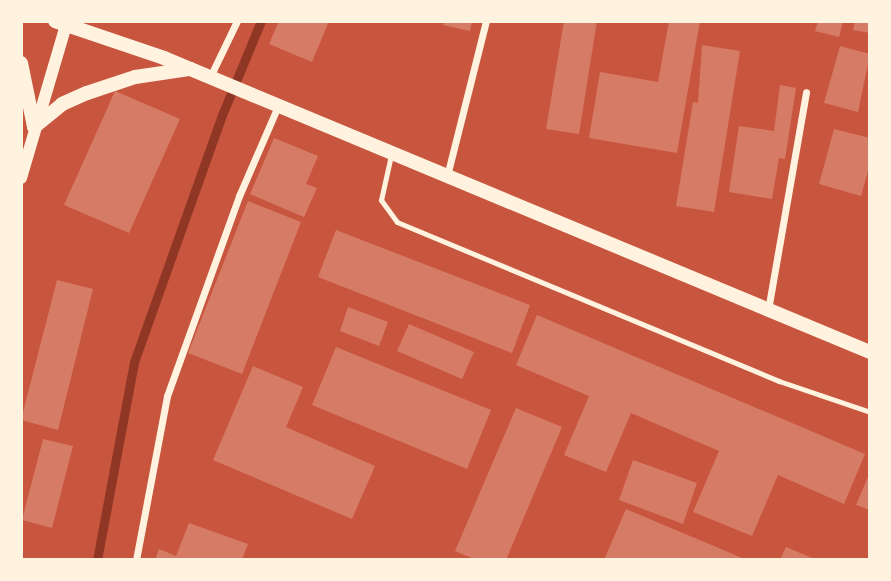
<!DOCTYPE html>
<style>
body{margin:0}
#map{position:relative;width:891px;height:581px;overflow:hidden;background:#c8553d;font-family:Overpass,sans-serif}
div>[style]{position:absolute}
.stream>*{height:9px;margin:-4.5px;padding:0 4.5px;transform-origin:4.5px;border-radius:4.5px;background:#8f3625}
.building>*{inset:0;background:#d67c66}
.service>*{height:5px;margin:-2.5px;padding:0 2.5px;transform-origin:2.5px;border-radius:2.5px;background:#fff3e0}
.minor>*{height:7px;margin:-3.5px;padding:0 3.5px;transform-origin:3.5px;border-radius:3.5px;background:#fff3e0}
.tertiary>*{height:12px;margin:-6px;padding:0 6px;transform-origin:6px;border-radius:6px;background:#fff3e0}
.secondary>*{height:14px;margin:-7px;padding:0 7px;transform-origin:7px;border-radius:7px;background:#fff3e0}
span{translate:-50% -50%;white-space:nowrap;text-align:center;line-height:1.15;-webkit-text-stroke:7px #fff3e0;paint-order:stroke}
.frame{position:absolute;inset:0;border:23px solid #fff3e0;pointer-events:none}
</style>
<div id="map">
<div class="stream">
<i style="left:97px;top:560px;width:201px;rotate:-79.4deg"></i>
<i style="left:134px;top:362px;width:262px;rotate:-70.4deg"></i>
<i style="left:222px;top:115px;width:102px;rotate:-67.5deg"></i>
</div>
<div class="building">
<i style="clip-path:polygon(279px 21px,329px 21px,312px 62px,269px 44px)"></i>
<i style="clip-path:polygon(444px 21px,472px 21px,470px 31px,443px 25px)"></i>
<i style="clip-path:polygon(564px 21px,597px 21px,579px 134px,546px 129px)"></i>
<i style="clip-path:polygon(669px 21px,700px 21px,677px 153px,589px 138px,600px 72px,658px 82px)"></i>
<i style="clip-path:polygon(818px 21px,843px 21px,839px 37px,815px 31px)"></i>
<i style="clip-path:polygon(855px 21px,870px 21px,870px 33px,853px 30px)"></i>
<i style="clip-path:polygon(702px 45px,740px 51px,714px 212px,676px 206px,693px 102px,698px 103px)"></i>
<i style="clip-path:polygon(840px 46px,870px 54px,858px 112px,824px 103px)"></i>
<i style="clip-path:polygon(780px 85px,796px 88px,785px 159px,779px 158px,772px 199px,729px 192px,739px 126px,774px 131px)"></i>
<i style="clip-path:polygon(115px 91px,180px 119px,129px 233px,64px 205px)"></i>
<i style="clip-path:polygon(834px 129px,870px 138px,870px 164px,861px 196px,819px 184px)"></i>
<i style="clip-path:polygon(274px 138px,318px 156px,306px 184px,317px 188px,304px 217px,250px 194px)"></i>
<i style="clip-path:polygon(248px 201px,301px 222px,242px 374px,188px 353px)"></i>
<i style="clip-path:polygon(336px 230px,530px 305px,512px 353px,318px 277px)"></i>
<i style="clip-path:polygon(57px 280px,93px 289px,58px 430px,21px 420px)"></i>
<i style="clip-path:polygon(348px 307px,388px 322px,379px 346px,340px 331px)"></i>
<i style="clip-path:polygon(537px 315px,865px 454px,844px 504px,778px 475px,752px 536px,693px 512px,719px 451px,631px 413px,606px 472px,564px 455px,589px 396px,516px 365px)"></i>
<i style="clip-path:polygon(409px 324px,474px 352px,462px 379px,397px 351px)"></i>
<i style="clip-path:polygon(336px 347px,491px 410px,467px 469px,312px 405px)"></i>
<i style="clip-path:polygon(253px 366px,303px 387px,286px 427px,375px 466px,352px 519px,213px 460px)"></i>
<i style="clip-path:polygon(516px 408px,562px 427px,506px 560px,476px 560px,455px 551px)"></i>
<i style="clip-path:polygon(43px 439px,73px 446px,52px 528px,22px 520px)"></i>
<i style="clip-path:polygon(633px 460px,697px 483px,683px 524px,619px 500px)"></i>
<i style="clip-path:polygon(870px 472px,870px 510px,856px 505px)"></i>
<i style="clip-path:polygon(626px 509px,747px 560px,604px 560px)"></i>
<i style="clip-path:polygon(189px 523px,248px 544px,242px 560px,155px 560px,159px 549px,176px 556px)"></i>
<i style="clip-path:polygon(786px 547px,817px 560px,780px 560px)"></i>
</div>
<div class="service">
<i style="left:391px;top:155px;width:46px;rotate:102.5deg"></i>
<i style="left:381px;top:200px;width:27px;rotate:54deg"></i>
<i style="left:397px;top:222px;width:414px;rotate:22.6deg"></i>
<i style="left:779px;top:381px;width:96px;rotate:18.8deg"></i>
</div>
<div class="minor">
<i style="left:210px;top:77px;width:62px;rotate:-64.3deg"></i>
<i style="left:447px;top:176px;width:160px;rotate:-75.9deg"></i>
<i style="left:768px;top:310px;width:221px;rotate:-80.1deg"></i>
<i style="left:136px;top:560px;width:167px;rotate:-79.3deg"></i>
<i style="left:167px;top:396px;width:213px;rotate:-70.2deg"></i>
<i style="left:239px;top:196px;width:98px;rotate:-66.6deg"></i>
</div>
<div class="tertiary">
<i style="left:21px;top:178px;width:159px;rotate:-73.6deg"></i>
</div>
<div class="secondary">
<i style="left:55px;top:21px;width:115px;rotate:18.7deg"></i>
<i style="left:164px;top:58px;width:765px;rotate:22.61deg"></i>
<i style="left:21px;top:63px;width:65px;rotate:78.5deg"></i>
<i style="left:34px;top:127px;width:36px;rotate:-39deg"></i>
<i style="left:62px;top:104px;width:27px;rotate:-24deg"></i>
<i style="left:87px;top:93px;width:51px;rotate:-18.4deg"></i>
<i style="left:135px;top:77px;width:56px;rotate:-8.3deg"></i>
</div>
<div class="frame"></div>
</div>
